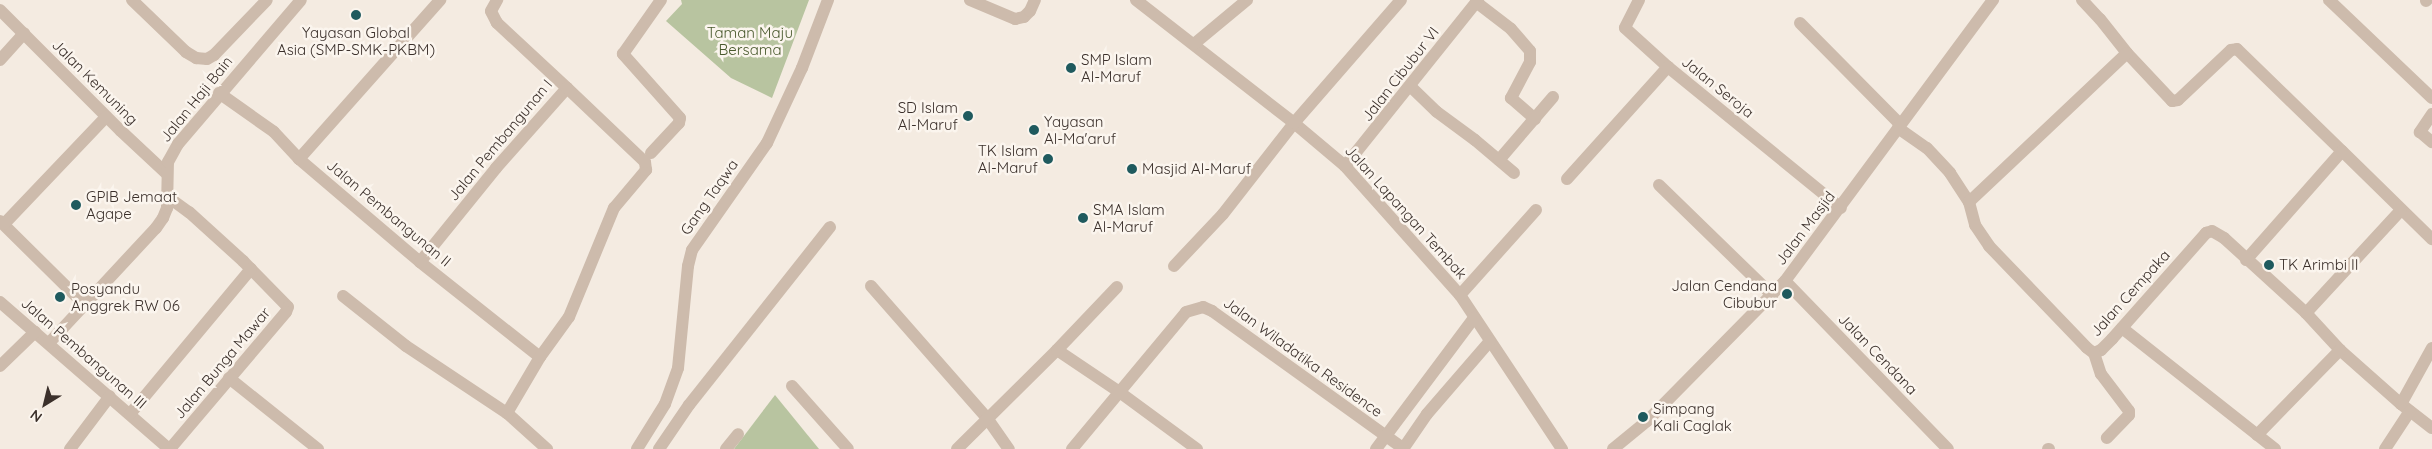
<!DOCTYPE html>
<style>
body{margin:0}
#map{position:relative;width:2432px;height:449px;overflow:hidden;background:#f4ebe1;font-family:Quicksand,sans-serif}
div>[style]{position:absolute}
.green>*{inset:0;background:#b8c4a0}
.minor>*{height:12px;margin:-6px;padding:0 6px;transform-origin:6px;border-radius:6px;background:#cdbbac}
.dots>*{width:14px;height:14px;translate:-50% -50%;box-sizing:border-box;border:2px solid #fbf5ee;border-radius:50%}
span{translate:-50% -50%;white-space:nowrap;text-align:center;line-height:1.15;-webkit-text-stroke:5px #fbf5ee;paint-order:stroke}
.poi-label{font-size:15px;color:#3b302b}
.left{translate:0 -50%;text-align:left}
.right{translate:-100% -50%;text-align:right}
.park-label{font-size:15px;color:#4a5a2e}
.street-label{font-size:15px;color:#3b302b}
.north{position:absolute;left:20px;top:379px;width:50px;height:50px;-webkit-text-stroke:4px #fbf5ee;paint-order:stroke;rotate:216deg;font-size:14px;font-weight:700;line-height:20px;text-align:center;color:#3b302b}
.north::after{content:'';display:block;margin:auto;width:18px;height:22px;background:#3b302b;clip-path:polygon(50% 0,100% 100%,50% 72%,0 100%)}
</style>
<div id="map">
<div class="green">
<i style="clip-path:polygon(681px 0,809px 0,772px 98px,731px 78px,666px 21px,682px 4px)"></i>
<i style="clip-path:polygon(775px 395px,819px 449px,734px 449px)"></i>
</div>
<div class="minor">
<i style="left:132px;top:0;width:75px;rotate:43.9deg"></i>
<i style="left:186px;top:52px;width:12px;rotate:31deg"></i>
<i style="left:196px;top:58px;width:11px;rotate:5deg"></i>
<i style="left:207px;top:59px;width:8px;rotate:-30deg"></i>
<i style="left:214px;top:55px;width:76px;rotate:-46.1deg"></i>
<i style="left:970px;top:0;width:49px;rotate:22.9deg"></i>
<i style="left:1015px;top:19px;width:9px;rotate:-13deg"></i>
<i style="left:1024px;top:17px;width:8px;rotate:-45deg"></i>
<i style="left:1030px;top:11px;width:12px;rotate:-66deg"></i>
<i style="left:1136px;top:0;width:200px;rotate:37.9deg"></i>
<i style="left:1294px;top:123px;width:67px;rotate:40.1deg"></i>
<i style="left:1345px;top:166px;width:173px;rotate:48.3deg"></i>
<i style="left:1460px;top:295px;width:185px;rotate:56.5deg"></i>
<i style="left:1639px;top:0;width:31px;rotate:117deg"></i>
<i style="left:1625px;top:28px;width:58px;rotate:42.2deg"></i>
<i style="left:1668px;top:67px;width:223px;rotate:39.2deg"></i>
<i style="left:2082px;top:0;width:26px;rotate:47deg"></i>
<i style="left:2100px;top:19px;width:43px;rotate:51.5deg"></i>
<i style="left:2127px;top:53px;width:66px;rotate:46.8deg"></i>
<i style="left:2172px;top:101px;width:6px;rotate:-9deg"></i>
<i style="left:2178px;top:100px;width:73px;rotate:-43.3deg"></i>
<i style="left:2231px;top:50px;width:6px;rotate:-9deg"></i>
<i style="left:2237px;top:49px;width:146px;rotate:44.2deg"></i>
<i style="left:2329px;top:0;width:142px;rotate:43.6deg"></i>
<i style="left:2426px;top:1px;width:1px;rotate:-45deg"></i>
<i style="left:1476px;top:2px;width:44px;rotate:37.6deg"></i>
<i style="left:1511px;top:29px;width:29px;rotate:49deg"></i>
<i style="left:1530px;top:51px;width:11px;rotate:90deg"></i>
<i style="left:1530px;top:62px;width:41px;rotate:117.8deg"></i>
<i style="left:1511px;top:98px;width:32px;rotate:41deg"></i>
<i style="left:0;top:10px;width:171px;rotate:45deg"></i>
<i style="left:121px;top:131px;width:62px;rotate:43deg"></i>
<i style="left:1800px;top:23px;width:142px;rotate:45.3deg"></i>
<i style="left:1194px;top:44px;width:69px;rotate:-39.7deg"></i>
<i style="left:0;top:60px;width:36px;rotate:-48deg"></i>
<i style="left:1410px;top:86px;width:37px;rotate:44deg"></i>
<i style="left:1437px;top:112px;width:47px;rotate:36.4deg"></i>
<i style="left:1475px;top:140px;width:51px;rotate:40.2deg"></i>
<i style="left:219px;top:93px;width:67px;rotate:35.3deg"></i>
<i style="left:274px;top:132px;width:37px;rotate:47deg"></i>
<i style="left:299px;top:159px;width:159px;rotate:40.4deg"></i>
<i style="left:420px;top:262px;width:153px;rotate:38.4deg"></i>
<i style="left:2432px;top:114px;width:22px;rotate:124deg"></i>
<i style="left:2420px;top:132px;width:16px;rotate:40deg"></i>
<i style="left:1898px;top:128px;width:35px;rotate:35deg"></i>
<i style="left:1927px;top:148px;width:34px;rotate:47deg"></i>
<i style="left:1950px;top:173px;width:35px;rotate:57deg"></i>
<i style="left:1969px;top:202px;width:24px;rotate:75deg"></i>
<i style="left:1975px;top:225px;width:25px;rotate:56deg"></i>
<i style="left:1989px;top:246px;width:141px;rotate:46.1deg"></i>
<i style="left:2087px;top:348px;width:9px;rotate:36deg"></i>
<i style="left:651px;top:153px;width:41px;rotate:-47deg"></i>
<i style="left:679px;top:123px;width:5px;rotate:-79deg"></i>
<i style="left:680px;top:118px;width:86px;rotate:-131.7deg"></i>
<i style="left:623px;top:54px;width:66px;rotate:-54.9deg"></i>
<i style="left:299px;top:159px;width:213px;rotate:-48.4deg"></i>
<i style="left:1499px;top:160px;width:83px;rotate:-49.4deg"></i>
<i style="left:1345px;top:166px;width:213px;rotate:-51.3deg"></i>
<i style="left:1567px;top:179px;width:151px;rotate:-48deg"></i>
<i style="left:1659px;top:185px;width:158px;rotate:44.2deg"></i>
<i style="left:168px;top:197px;width:26px;rotate:36deg"></i>
<i style="left:189px;top:212px;width:73px;rotate:42.2deg"></i>
<i style="left:243px;top:261px;width:64px;rotate:45.6deg"></i>
<i style="left:288px;top:307px;width:5px;rotate:112deg"></i>
<i style="left:286px;top:312px;width:180px;rotate:130.3deg"></i>
<i style="left:1969px;top:202px;width:217px;rotate:-43.3deg"></i>
<i style="left:0;top:221px;width:118px;rotate:44.7deg"></i>
<i style="left:4px;top:224px;width:148px;rotate:-46.4deg"></i>
<i style="left:2246px;top:260px;width:145px;rotate:-48.6deg"></i>
<i style="left:2342px;top:151px;width:126px;rotate:44.4deg"></i>
<i style="left:420px;top:262px;width:121px;rotate:-51deg"></i>
<i style="left:496px;top:168px;width:107px;rotate:-48.4deg"></i>
<i style="left:567px;top:88px;width:96px;rotate:-137.1deg"></i>
<i style="left:497px;top:23px;width:13px;rotate:-117deg"></i>
<i style="left:491px;top:11px;width:13px;rotate:-61deg"></i>
<i style="left:1174px;top:266px;width:71px;rotate:-46.7deg"></i>
<i style="left:1223px;top:214px;width:115px;rotate:-52deg"></i>
<i style="left:1294px;top:123px;width:163px;rotate:-49deg"></i>
<i style="left:1785px;top:281px;width:234px;rotate:45.9deg"></i>
<i style="left:871px;top:286px;width:176px;rotate:48.7deg"></i>
<i style="left:987px;top:418px;width:38px;rotate:55deg"></i>
<i style="left:1460px;top:295px;width:114px;rotate:-48.2deg"></i>
<i style="left:343px;top:296px;width:80px;rotate:38.4deg"></i>
<i style="left:406px;top:346px;width:121px;rotate:33.6deg"></i>
<i style="left:507px;top:413px;width:54px;rotate:42deg"></i>
<i style="left:0;top:302px;width:224px;rotate:41deg"></i>
<i style="left:2306px;top:313px;width:140px;rotate:-47.3deg"></i>
<i style="left:2122px;top:328px;width:195px;rotate:38.3deg"></i>
<i style="left:49px;top:343px;width:157px;rotate:-47.1deg"></i>
<i style="left:156px;top:228px;width:12px;rotate:-55deg"></i>
<i style="left:163px;top:218px;width:11px;rotate:-68deg"></i>
<i style="left:167px;top:208px;width:46px;rotate:-88.8deg"></i>
<i style="left:168px;top:162px;width:21px;rotate:-61deg"></i>
<i style="left:178px;top:144px;width:189px;rotate:-49.5deg"></i>
<i style="left:1057px;top:350px;width:73px;rotate:33.9deg"></i>
<i style="left:1118px;top:391px;width:98px;rotate:36.3deg"></i>
<i style="left:2094px;top:353px;width:8px;rotate:-23deg"></i>
<i style="left:2101px;top:350px;width:16px;rotate:-45deg"></i>
<i style="left:2112px;top:339px;width:142px;rotate:-48.4deg"></i>
<i style="left:2206px;top:233px;width:6px;rotate:-18deg"></i>
<i style="left:2212px;top:231px;width:14px;rotate:30deg"></i>
<i style="left:2224px;top:238px;width:111px;rotate:42.4deg"></i>
<i style="left:2306px;top:313px;width:50px;rotate:47.4deg"></i>
<i style="left:2340px;top:350px;width:81px;rotate:41.5deg"></i>
<i style="left:2401px;top:404px;width:39px;rotate:38deg"></i>
<i style="left:2094px;top:353px;width:22px;rotate:72deg"></i>
<i style="left:2101px;top:374px;width:46px;rotate:52.9deg"></i>
<i style="left:2129px;top:411px;width:4px;rotate:90deg"></i>
<i style="left:2129px;top:415px;width:32px;rotate:134deg"></i>
<i style="left:0;top:366px;width:49px;rotate:-44.2deg"></i>
<i style="left:229px;top:378px;width:114px;rotate:38.6deg"></i>
<i style="left:792px;top:386px;width:84px;rotate:48.4deg"></i>
<i style="left:2401px;top:404px;width:64px;rotate:-61deg"></i>
<i style="left:507px;top:413px;width:65px;rotate:-59.5deg"></i>
<i style="left:540px;top:357px;width:49px;rotate:-54.1deg"></i>
<i style="left:569px;top:317px;width:118px;rotate:-67.6deg"></i>
<i style="left:614px;top:208px;width:50px;rotate:-49.9deg"></i>
<i style="left:646px;top:170px;width:8px;rotate:-97deg"></i>
<i style="left:645px;top:162px;width:108px;rotate:-136.5deg"></i>
<i style="left:130px;top:414px;width:189px;rotate:-50.2deg"></i>
<i style="left:2257px;top:435px;width:119px;rotate:-45.7deg"></i>
<i style="left:70px;top:449px;width:66px;rotate:-53deg"></i>
<i style="left:637px;top:449px;width:53px;rotate:-58.1deg"></i>
<i style="left:665px;top:404px;width:38px;rotate:-70deg"></i>
<i style="left:678px;top:368px;width:102px;rotate:-84.4deg"></i>
<i style="left:688px;top:266px;width:16px;rotate:-76deg"></i>
<i style="left:692px;top:250px;width:131px;rotate:-55deg"></i>
<i style="left:767px;top:143px;width:83px;rotate:-65deg"></i>
<i style="left:802px;top:68px;width:73px;rotate:-69.1deg"></i>
<i style="left:659px;top:449px;width:53px;rotate:-55.7deg"></i>
<i style="left:689px;top:405px;width:227px;rotate:-51.6deg"></i>
<i style="left:726px;top:449px;width:19px;rotate:-51deg"></i>
<i style="left:957px;top:449px;width:141px;rotate:-44.7deg"></i>
<i style="left:1057px;top:350px;width:87px;rotate:-46.4deg"></i>
<i style="left:1072px;top:449px;width:178px;rotate:-50.2deg"></i>
<i style="left:1186px;top:312px;width:18px;rotate:-16deg"></i>
<i style="left:1203px;top:307px;width:10px;rotate:24deg"></i>
<i style="left:1212px;top:311px;width:236px;rotate:35.7deg"></i>
<i style="left:1376px;top:449px;width:164px;rotate:-53.2deg"></i>
<i style="left:1403px;top:449px;width:42px;rotate:-55.6deg"></i>
<i style="left:1427px;top:414px;width:96px;rotate:-49.2deg"></i>
<i style="left:1613px;top:449px;width:44px;rotate:-39.5deg"></i>
<i style="left:1647px;top:421px;width:197px;rotate:-45.4deg"></i>
<i style="left:1785px;top:281px;width:350px;rotate:-53.5deg"></i>
<i style="left:2048px;top:449px;width:1px"></i>
<i style="left:2385px;top:449px;width:45px;rotate:-56.7deg"></i>
</div>
<div class="dots">
<i style="left:356px;top:15px;background:#1f5a5e"></i>
<i style="left:1071px;top:68px;background:#1f5a5e"></i>
<i style="left:968px;top:116px;background:#1f5a5e"></i>
<i style="left:1034px;top:130px;background:#1f5a5e"></i>
<i style="left:1048px;top:159px;background:#1f5a5e"></i>
<i style="left:1132px;top:169px;background:#1f5a5e"></i>
<i style="left:76px;top:205px;background:#1f5a5e"></i>
<i style="left:1083px;top:218px;background:#1f5a5e"></i>
<i style="left:2269px;top:265px;background:#1f5a5e"></i>
<i style="left:1787px;top:294px;background:#1f5a5e"></i>
<i style="left:60px;top:297px;background:#1f5a5e"></i>
<i style="left:1643px;top:417px;background:#1f5a5e"></i>
</div>
<div class="poi-label">
<span style="left:356px;top:41px">Yayasan Global<br>Asia (SMP-SMK-PKBM)</span>
<span class="left" style="left:1081px;top:68px">SMP Islam<br>Al-Maruf</span>
<span class="right" style="left:958px;top:116px">SD Islam<br>Al-Maruf</span>
<span class="left" style="left:1044px;top:130px">Yayasan<br>Al-Ma'aruf</span>
<span class="right" style="left:1038px;top:159px">TK Islam<br>Al-Maruf</span>
<span class="left" style="left:1142px;top:169px">Masjid Al-Maruf</span>
<span class="left" style="left:86px;top:205px">GPIB Jemaat<br>Agape</span>
<span class="left" style="left:1093px;top:218px">SMA Islam<br>Al-Maruf</span>
<span class="left" style="left:2279px;top:265px">TK Arimbi II</span>
<span class="right" style="left:1777px;top:294px">Jalan Cendana<br>Cibubur</span>
<span class="left" style="left:71px;top:297px">Posyandu<br>Anggrek RW 06</span>
<span class="left" style="left:1653px;top:417px">Simpang<br>Kali Caglak</span>
</div>
<div class="park-label">
<span style="left:750px;top:41px">Taman Maju<br>Bersama</span>
</div>
<div class="street-label">
<span style="left:1400px;top:74px;rotate:-52deg">Jalan Cibubur VI</span>
<span style="left:95px;top:82px;rotate:45deg">Jalan Kemuning</span>
<span style="left:1718px;top:87px;rotate:39deg">Jalan Seroja</span>
<span style="left:196px;top:99px;rotate:-51deg">Jalan Haji Bain</span>
<span style="left:500px;top:140px;rotate:-50deg">Jalan Pembangunan I</span>
<span style="left:709px;top:197px;rotate:-55deg">Gang Taqwa</span>
<span style="left:1406px;top:212px;rotate:48deg">Jalan Lapangan Tembak</span>
<span style="left:389px;top:213px;rotate:40deg">Jalan Pembangunan II</span>
<span style="left:1805px;top:228px;rotate:-53deg">Jalan Masjid</span>
<span style="left:2130px;top:293px;rotate:-48deg">Jalan Cempaka</span>
<span style="left:84px;top:353px;rotate:41deg">Jalan Pembangunan III</span>
<span style="left:1878px;top:354px;rotate:46deg">Jalan Cendana</span>
<span style="left:1303px;top:357px;rotate:36deg">Jalan Wiladatika Residence</span>
<span style="left:222px;top:363px;rotate:-50deg">Jalan Bunga Mawar</span>
</div>
<div class="north">N</div>
</div>
